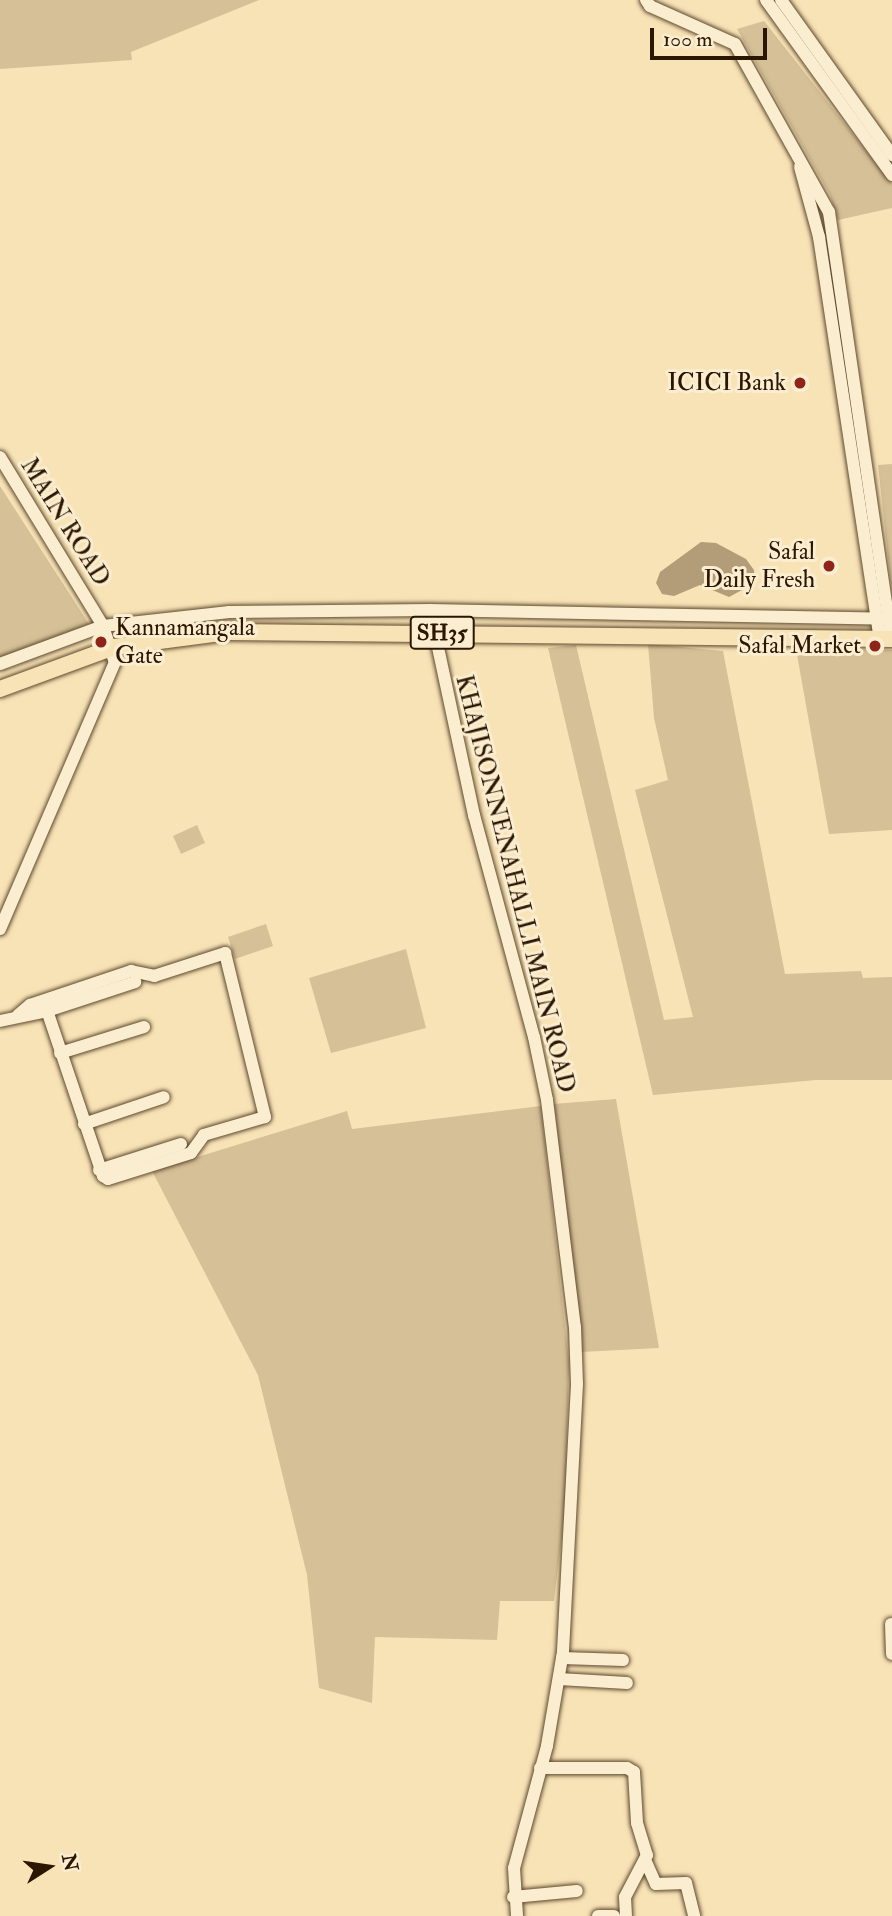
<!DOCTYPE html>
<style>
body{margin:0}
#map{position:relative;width:892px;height:1916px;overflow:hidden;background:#f8e3b6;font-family:"IM FELL Double Pica",serif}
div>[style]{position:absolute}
.green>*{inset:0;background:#d5c097}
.water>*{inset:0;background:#b29d78}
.roads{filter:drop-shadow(0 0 2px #5e492e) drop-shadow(0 0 2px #5e492e)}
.minor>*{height:12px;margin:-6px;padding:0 6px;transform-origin:6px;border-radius:6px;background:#faedd0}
.major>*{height:16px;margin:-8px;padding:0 8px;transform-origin:8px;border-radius:8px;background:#f8e3b6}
.dots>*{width:19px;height:19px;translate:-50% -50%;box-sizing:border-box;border:4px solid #faedd0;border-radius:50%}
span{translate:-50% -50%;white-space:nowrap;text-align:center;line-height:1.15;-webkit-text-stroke:6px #faedd0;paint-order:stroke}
.shield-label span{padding:2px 5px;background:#faedd0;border:2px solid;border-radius:5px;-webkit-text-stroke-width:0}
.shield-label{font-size:23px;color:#2b1600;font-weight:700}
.poi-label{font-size:24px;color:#2b1600}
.right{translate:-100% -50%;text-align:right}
.left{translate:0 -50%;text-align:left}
.street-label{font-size:24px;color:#2b1600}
.north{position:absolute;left:14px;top:1832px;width:70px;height:70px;-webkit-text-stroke:5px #faedd0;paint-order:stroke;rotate:78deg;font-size:19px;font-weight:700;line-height:28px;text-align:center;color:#2b1600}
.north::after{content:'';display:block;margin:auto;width:24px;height:32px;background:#2b1600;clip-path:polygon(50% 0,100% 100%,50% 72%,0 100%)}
.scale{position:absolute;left:650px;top:28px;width:117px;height:32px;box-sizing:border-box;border:4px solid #2b1600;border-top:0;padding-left:9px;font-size:21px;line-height:24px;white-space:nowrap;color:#2b1600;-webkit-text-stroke:5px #faedd0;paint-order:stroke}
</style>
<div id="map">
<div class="green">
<i style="clip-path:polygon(0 0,259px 0,131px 52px,132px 60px,0 69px)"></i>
<i style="clip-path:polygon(764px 21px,892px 184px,892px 208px,838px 220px,830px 195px,737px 29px)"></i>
<i style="clip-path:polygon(892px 464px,892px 594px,878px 465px)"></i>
<i style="clip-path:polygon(0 486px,89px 624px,0 660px)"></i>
<i style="clip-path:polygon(648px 644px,723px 651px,785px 974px,861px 971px,863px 978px,892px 977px,892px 1080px,816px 1080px,653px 1095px,548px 648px,576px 645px,664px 1020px,693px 1017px,635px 790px,668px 780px,654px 718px)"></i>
<i style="clip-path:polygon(796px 649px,892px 650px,892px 830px,829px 834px)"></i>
<i style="clip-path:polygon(197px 825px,205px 843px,181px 854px,173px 836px)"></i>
<i style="clip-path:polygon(266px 924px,273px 946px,235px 959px,228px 937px)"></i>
<i style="clip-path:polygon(406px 949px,426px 1028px,331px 1053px,309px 978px)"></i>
<i style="clip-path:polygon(616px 1099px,659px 1348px,581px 1352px,553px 1104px)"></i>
<i style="clip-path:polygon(541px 1106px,569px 1363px,565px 1511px,554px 1601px,500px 1601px,497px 1640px,375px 1637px,372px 1703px,319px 1688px,307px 1575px,258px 1375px,152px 1171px,347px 1111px,352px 1129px)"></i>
</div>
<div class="water">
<i style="clip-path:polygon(701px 542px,716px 543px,746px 559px,754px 570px,755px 583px,729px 597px,700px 585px,674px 596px,662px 594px,656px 583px,660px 572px)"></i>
</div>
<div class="roads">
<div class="minor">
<i style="left:646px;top:0;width:7px;rotate:56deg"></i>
<i style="left:650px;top:6px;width:93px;rotate:24.1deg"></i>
<i style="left:735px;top:44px;width:193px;rotate:60.8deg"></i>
<i style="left:829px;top:212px;width:431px;rotate:81.7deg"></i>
<i style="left:766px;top:0;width:216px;rotate:54.2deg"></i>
<i style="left:781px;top:0;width:191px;rotate:54.4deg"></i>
<i style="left:800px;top:167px;width:73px;rotate:74.8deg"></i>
<i style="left:819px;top:237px;width:407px;rotate:81.4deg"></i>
<i style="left:0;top:457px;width:198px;rotate:58.6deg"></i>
<i style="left:103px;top:626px;width:38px;rotate:72deg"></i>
<i style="left:115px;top:662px;width:291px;rotate:113.3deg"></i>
<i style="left:430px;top:610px;width:210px;rotate:77.9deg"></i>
<i style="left:474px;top:815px;width:230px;rotate:74.9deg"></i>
<i style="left:534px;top:1037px;width:64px;rotate:78.3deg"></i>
<i style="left:547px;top:1100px;width:229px;rotate:83deg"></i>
<i style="left:575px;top:1327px;width:57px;rotate:88deg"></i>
<i style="left:577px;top:1384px;width:268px;rotate:93deg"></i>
<i style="left:563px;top:1652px;width:95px;rotate:99.7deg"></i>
<i style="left:547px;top:1746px;width:126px;rotate:105.1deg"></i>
<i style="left:514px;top:1868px;width:48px;rotate:86.4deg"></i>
<i style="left:0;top:664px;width:110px;rotate:-20.3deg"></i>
<i style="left:103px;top:626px;width:127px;rotate:-6.3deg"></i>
<i style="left:229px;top:612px;width:201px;rotate:-0.6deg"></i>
<i style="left:430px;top:610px;width:458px;rotate:1.1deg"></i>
<i style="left:18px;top:1015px;width:16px;rotate:-40deg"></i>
<i style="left:30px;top:1005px;width:107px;rotate:-18.6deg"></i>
<i style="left:131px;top:971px;width:24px;rotate:12deg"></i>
<i style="left:154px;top:976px;width:75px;rotate:-17.9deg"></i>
<i style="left:225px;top:953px;width:169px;rotate:76.3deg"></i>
<i style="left:265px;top:1117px;width:64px;rotate:163.6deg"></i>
<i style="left:204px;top:1135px;width:22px;rotate:126deg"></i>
<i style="left:191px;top:1153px;width:87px;rotate:162.6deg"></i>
<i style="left:108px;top:1179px;width:6px;rotate:-149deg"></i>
<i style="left:103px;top:1176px;width:174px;rotate:-108.7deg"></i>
<i style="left:0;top:1021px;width:48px;rotate:-12deg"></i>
<i style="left:47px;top:1011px;width:93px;rotate:-18.2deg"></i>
<i style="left:60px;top:1053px;width:88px;rotate:-17.2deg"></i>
<i style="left:84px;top:1124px;width:84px;rotate:-18.6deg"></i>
<i style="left:99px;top:1170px;width:86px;rotate:-17.6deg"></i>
<i style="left:891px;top:1624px;width:30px;rotate:88deg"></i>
<i style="left:562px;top:1658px;width:61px;rotate:1.9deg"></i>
<i style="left:559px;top:1679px;width:68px;rotate:3.4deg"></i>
<i style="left:540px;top:1768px;width:87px"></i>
<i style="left:627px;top:1768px;width:8px;rotate:30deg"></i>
<i style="left:634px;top:1772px;width:51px;rotate:86.6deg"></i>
<i style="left:637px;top:1823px;width:34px;rotate:73deg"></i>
<i style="left:647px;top:1855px;width:47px;rotate:117.6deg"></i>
<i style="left:625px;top:1897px;width:19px;rotate:87deg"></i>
<i style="left:646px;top:1862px;width:24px;rotate:66deg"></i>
<i style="left:656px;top:1884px;width:30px;rotate:-2deg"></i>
<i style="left:686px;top:1883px;width:34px;rotate:76deg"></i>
<i style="left:513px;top:1897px;width:64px;rotate:-5.4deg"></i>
<i style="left:598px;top:1916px;width:16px"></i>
</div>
<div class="major">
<i style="left:0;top:689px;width:121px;rotate:-20.2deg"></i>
<i style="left:114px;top:647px;width:115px;rotate:-7.5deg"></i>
<i style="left:228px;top:632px;width:664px;rotate:0.6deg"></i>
</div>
</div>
<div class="dots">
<i style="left:800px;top:383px;background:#8f2418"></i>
<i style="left:829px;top:566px;background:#8f2418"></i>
<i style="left:101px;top:642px;background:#8f2418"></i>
<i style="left:875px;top:646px;background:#8f2418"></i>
</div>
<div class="shield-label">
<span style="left:442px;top:633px">SH35</span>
</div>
<div class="poi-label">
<span class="right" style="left:786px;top:383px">ICICI Bank</span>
<span class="right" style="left:815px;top:566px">Safal<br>Daily Fresh</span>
<span class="left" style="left:115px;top:642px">Kannamangala<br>Gate</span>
<span class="right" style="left:861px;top:646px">Safal Market</span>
</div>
<div class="street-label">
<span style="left:65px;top:522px;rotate:58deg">MAIN ROAD</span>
<span style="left:515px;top:884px;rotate:76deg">KHAJISONNENAHALLI MAIN ROAD</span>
</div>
<div class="north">N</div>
<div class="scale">100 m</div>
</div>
